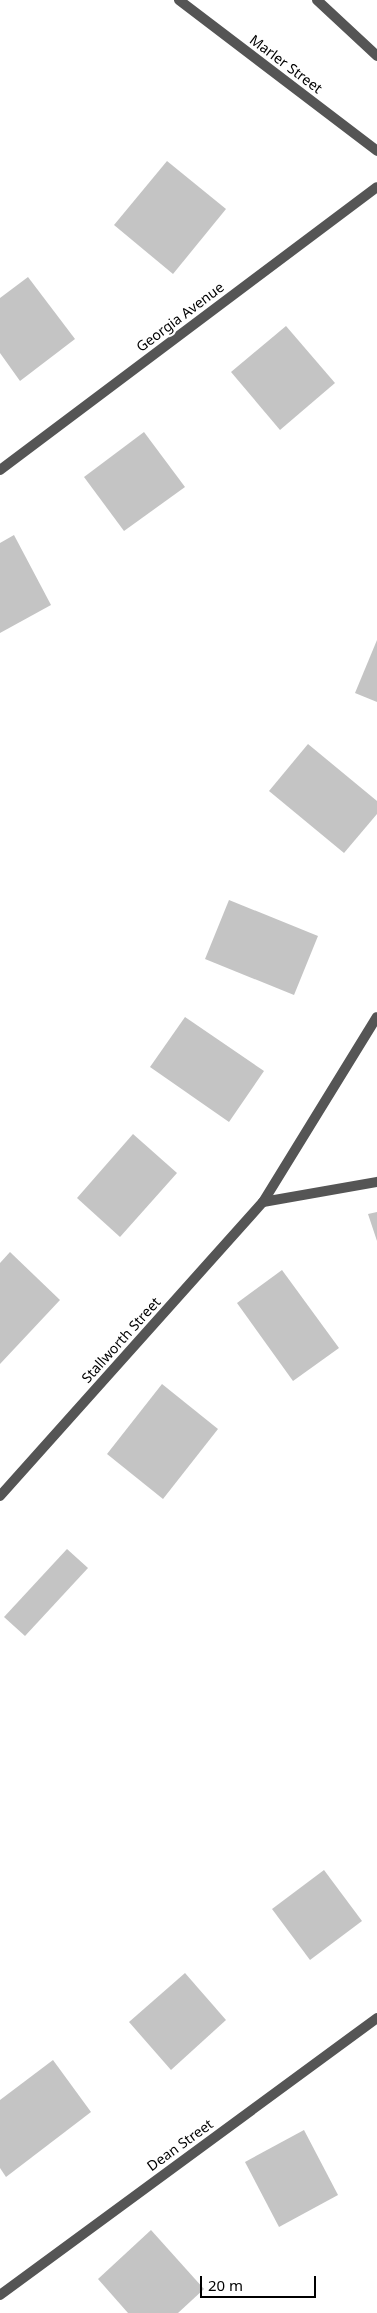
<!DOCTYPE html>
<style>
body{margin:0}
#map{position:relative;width:377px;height:2313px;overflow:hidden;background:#fff;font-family:"Noto Sans",sans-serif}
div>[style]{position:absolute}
.building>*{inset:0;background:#c4c4c4}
.service>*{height:10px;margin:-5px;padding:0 5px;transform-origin:5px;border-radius:5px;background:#555}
.minor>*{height:10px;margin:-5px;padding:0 5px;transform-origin:5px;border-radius:5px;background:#555}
span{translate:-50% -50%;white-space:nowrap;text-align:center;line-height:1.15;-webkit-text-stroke:4.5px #fff;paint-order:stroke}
.street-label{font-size:14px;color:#000}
.scale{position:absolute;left:200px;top:2276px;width:116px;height:22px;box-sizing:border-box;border:2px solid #000;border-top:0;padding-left:6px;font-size:15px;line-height:18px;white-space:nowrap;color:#000;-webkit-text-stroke:4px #fff;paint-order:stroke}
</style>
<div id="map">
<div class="building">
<i style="clip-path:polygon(167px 161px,226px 209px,173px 274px,114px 225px)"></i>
<i style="clip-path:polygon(28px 277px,75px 339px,20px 381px,0 353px,0 298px)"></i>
<i style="clip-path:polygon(286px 326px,335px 383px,280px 430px,231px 372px)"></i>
<i style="clip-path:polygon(144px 432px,185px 487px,124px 531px,84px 477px)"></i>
<i style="clip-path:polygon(14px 535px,51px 605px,0 633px,0 543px)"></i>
<i style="clip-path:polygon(377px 640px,377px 702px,355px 693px)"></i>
<i style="clip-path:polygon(308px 744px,377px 801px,377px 814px,344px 853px,269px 791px)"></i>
<i style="clip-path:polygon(229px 900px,318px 936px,294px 995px,205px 959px)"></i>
<i style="clip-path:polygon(185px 1017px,264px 1071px,229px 1122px,150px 1067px)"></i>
<i style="clip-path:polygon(133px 1134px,177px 1173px,120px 1237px,77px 1198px)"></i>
<i style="clip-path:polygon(377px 1212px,377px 1241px,368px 1214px)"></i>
<i style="clip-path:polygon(10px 1252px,60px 1300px,0 1364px,0 1263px)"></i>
<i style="clip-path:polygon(282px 1270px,339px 1348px,293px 1381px,237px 1303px)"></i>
<i style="clip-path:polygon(162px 1384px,218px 1429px,163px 1499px,107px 1454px)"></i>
<i style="clip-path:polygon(67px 1549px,88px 1568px,25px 1636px,4px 1617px)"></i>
<i style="clip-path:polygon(324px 1870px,362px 1921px,310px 1960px,272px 1909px)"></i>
<i style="clip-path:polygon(185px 1973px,226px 2020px,171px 2070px,129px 2022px)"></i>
<i style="clip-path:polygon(53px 2060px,91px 2112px,6px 2177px,0 2168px,0 2100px)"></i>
<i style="clip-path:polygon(304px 2130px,338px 2195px,279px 2227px,245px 2162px)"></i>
<i style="clip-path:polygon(151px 2230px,204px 2289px,178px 2313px,128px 2313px,98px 2279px)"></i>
</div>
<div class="service">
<i style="left:317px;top:0;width:82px;rotate:43deg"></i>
</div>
<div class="minor">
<i style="left:179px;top:0;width:249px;rotate:37.3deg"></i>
<i style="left:0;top:470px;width:471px;rotate:-36.9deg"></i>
<i style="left:263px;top:1202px;width:217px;rotate:-58.4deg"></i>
<i style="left:0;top:1496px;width:394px;rotate:-48.2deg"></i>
<i style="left:263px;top:1202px;width:116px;rotate:-10deg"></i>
<i style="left:0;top:2295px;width:468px;rotate:-36.3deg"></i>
</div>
<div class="street-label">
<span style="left:286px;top:64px;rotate:37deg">Marler Street</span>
<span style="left:180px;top:317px;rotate:-37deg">Georgia Avenue</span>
<span style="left:121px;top:1340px;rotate:-48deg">Stallworth Street</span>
<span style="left:180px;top:2145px;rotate:-36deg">Dean Street</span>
</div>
<div class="scale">20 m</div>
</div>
